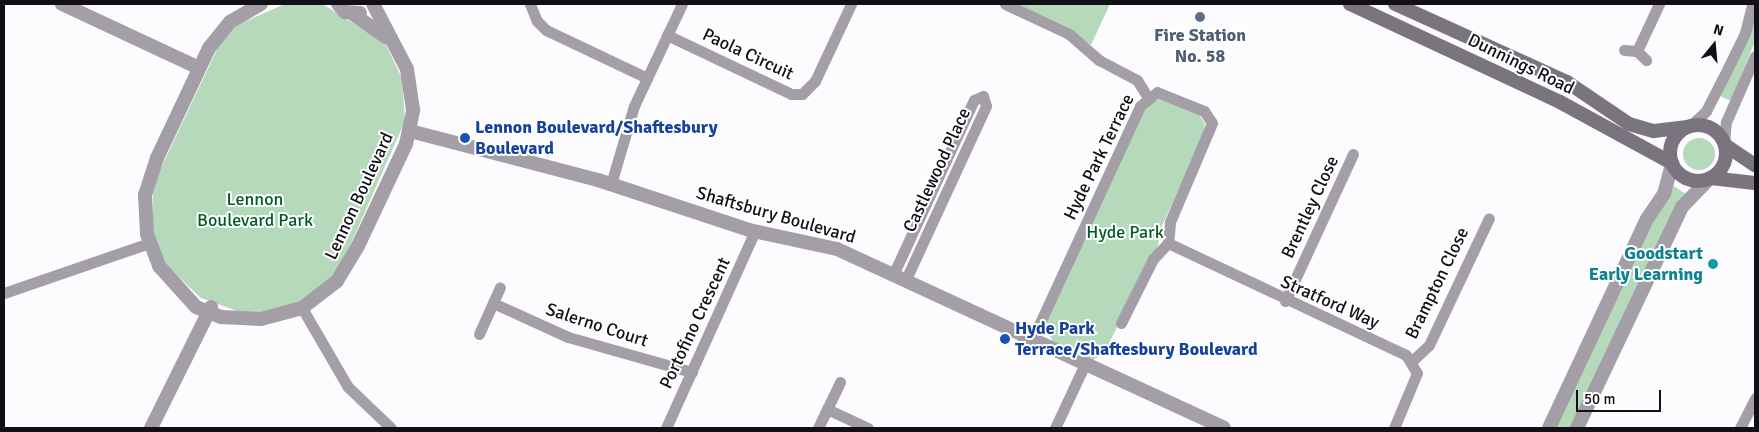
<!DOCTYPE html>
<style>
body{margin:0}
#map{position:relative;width:1759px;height:432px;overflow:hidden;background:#fcfbfe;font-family:Signika,sans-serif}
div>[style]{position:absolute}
.green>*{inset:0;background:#b5d9ba}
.round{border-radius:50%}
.minor>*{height:11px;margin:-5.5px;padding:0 5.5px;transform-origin:5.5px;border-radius:5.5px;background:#a49fa7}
.tertiary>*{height:14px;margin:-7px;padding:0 7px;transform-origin:7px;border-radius:7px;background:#a49fa7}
.secondary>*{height:14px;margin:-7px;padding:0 7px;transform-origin:7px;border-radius:7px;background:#7a747e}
.secondary>.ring{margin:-7px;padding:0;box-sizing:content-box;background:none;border:14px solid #7a747e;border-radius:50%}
.dots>*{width:14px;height:14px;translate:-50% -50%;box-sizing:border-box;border:2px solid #fff;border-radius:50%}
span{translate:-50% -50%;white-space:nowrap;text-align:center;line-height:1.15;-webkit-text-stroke:4px #fff;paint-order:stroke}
.service-label{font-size:18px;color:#4e5e75;font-weight:700}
.street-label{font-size:18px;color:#121016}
.transit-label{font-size:18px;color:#164399;font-weight:700}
.left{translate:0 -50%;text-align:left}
.park-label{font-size:18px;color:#005c24}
.culture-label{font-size:18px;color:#0d838f;font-weight:700}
.right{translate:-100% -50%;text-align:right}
.frame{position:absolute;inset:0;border:5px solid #121016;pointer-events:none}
.north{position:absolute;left:1689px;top:20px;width:50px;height:50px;-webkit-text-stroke:4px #fff;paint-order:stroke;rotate:17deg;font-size:14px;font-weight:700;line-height:20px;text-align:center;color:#121016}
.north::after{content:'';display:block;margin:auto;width:18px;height:22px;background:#121016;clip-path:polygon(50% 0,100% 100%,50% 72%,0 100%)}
.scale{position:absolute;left:1576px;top:390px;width:85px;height:22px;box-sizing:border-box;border:2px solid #121016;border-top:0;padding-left:6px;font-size:15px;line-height:18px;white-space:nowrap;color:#121016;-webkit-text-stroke:4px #fff;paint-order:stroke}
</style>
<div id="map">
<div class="green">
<i style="clip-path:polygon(285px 4px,324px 5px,385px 43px,402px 78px,405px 121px,345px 257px,328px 281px,297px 303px,261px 312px,240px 312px,201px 298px,167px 266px,153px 234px,153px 185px,219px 45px,237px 25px)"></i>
<i style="clip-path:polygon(1016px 4px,1110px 4px,1091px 45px)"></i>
<i style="clip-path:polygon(1755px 17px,1755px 41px,1731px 101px,1718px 95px)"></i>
<i style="clip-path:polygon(1161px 98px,1198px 113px,1205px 124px,1203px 137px,1161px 228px,1158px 246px,1104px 353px,1093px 360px,1053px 342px,1045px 326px,1145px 108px)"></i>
<i class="round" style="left:1683px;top:138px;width:32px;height:32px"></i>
<i style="clip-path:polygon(1674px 186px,1686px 194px,1572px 428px,1553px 428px,1638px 249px)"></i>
</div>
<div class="minor">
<i style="left:530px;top:4px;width:18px;rotate:68deg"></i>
<i style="left:537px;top:21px;width:13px;rotate:45deg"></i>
<i style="left:546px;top:30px;width:112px;rotate:25.4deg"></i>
<i style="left:1005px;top:4px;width:71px;rotate:25.1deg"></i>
<i style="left:1069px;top:34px;width:40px;rotate:41deg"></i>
<i style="left:1099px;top:60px;width:43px;rotate:27.8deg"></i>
<i style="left:1137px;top:80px;width:19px;rotate:58deg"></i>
<i style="left:667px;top:35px;width:137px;rotate:25.4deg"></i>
<i style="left:791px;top:94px;width:11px"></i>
<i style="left:802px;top:94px;width:18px;rotate:-45deg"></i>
<i style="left:815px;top:81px;width:85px;rotate:-64.9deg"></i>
<i style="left:1624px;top:50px;width:13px;rotate:4deg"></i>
<i style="left:1637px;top:51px;width:13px;rotate:45deg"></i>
<i style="left:1637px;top:51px;width:52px;rotate:-64.9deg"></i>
<i style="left:1690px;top:126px;width:22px;rotate:-43deg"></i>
<i style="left:1706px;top:111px;width:37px;rotate:-63deg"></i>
<i style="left:1723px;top:78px;width:50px;rotate:-63.9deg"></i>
<i style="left:1745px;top:33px;width:30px;rotate:-76deg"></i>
<i style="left:1724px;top:143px;width:21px;rotate:-85deg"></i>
<i style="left:1726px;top:122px;width:72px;rotate:-66.3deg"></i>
<i style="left:611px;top:184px;width:81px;rotate:-73.6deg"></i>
<i style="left:634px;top:106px;width:113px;rotate:-64.8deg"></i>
<i style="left:1168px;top:243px;width:263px;rotate:25.2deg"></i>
<i style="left:1406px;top:355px;width:21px;rotate:59deg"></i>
<i style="left:1417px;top:373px;width:60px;rotate:112.7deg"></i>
<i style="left:893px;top:275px;width:193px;rotate:-65.2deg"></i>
<i style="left:974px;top:100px;width:10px;rotate:-24deg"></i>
<i style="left:983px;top:96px;width:10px;rotate:73deg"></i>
<i style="left:986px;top:106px;width:193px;rotate:114.8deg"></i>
<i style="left:4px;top:293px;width:153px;rotate:-19deg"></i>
<i style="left:1285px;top:301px;width:162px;rotate:-65.2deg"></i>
<i style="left:493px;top:303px;width:82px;rotate:24.4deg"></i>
<i style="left:568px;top:337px;width:129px;rotate:15.8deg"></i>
<i style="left:302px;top:308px;width:91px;rotate:59.8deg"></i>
<i style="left:348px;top:387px;width:59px;rotate:43.6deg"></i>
<i style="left:1121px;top:323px;width:72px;rotate:-63.4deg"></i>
<i style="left:1153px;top:259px;width:22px;rotate:-47deg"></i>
<i style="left:479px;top:334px;width:51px;rotate:-65.9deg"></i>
<i style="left:1032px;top:340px;width:258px;rotate:-65.2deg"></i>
<i style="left:1140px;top:106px;width:22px;rotate:-39deg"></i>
<i style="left:1157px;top:92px;width:51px;rotate:22deg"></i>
<i style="left:1204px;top:111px;width:14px;rotate:56deg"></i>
<i style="left:1212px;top:123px;width:108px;rotate:113deg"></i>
<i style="left:1170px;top:222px;width:21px;rotate:95deg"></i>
<i style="left:1412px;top:361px;width:23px;rotate:-43deg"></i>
<i style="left:1429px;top:345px;width:140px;rotate:-64.7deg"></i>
<i style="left:827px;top:409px;width:45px;rotate:24.9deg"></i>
<i style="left:666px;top:428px;width:216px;rotate:-65.7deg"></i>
<i style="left:818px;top:428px;width:51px;rotate:-64.4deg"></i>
<i style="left:1055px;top:428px;width:71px;rotate:-64.9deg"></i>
<i style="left:1740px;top:428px;width:34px;rotate:-63deg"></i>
</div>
<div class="tertiary">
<i style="left:62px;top:4px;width:151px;rotate:25deg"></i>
<i style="left:261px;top:4px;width:36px;rotate:150deg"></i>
<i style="left:230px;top:22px;width:33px;rotate:129deg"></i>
<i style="left:209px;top:48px;width:122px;rotate:115.3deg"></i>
<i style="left:157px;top:158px;width:39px;rotate:108deg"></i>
<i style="left:145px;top:195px;width:39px;rotate:87deg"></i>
<i style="left:147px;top:234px;width:34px;rotate:69deg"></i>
<i style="left:159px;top:266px;width:55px;rotate:47.9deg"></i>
<i style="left:196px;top:307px;width:27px;rotate:22deg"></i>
<i style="left:221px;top:317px;width:40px;rotate:2.9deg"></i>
<i style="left:261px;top:319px;width:42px;rotate:-15deg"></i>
<i style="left:302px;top:308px;width:44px;rotate:-37.6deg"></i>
<i style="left:337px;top:281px;width:41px;rotate:-59deg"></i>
<i style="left:358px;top:246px;width:113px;rotate:-64.8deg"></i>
<i style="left:406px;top:144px;width:35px;rotate:-78deg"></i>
<i style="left:413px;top:110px;width:41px;rotate:-98.3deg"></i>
<i style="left:407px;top:69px;width:73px;rotate:-117.6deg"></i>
<i style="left:338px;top:4px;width:11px;rotate:49deg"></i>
<i style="left:345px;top:12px;width:15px;rotate:4deg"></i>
<i style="left:353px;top:14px;width:40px;rotate:34.9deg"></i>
<i style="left:410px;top:131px;width:194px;rotate:14.6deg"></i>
<i style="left:598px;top:180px;width:159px;rotate:18.3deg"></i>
<i style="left:749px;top:230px;width:90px;rotate:12.2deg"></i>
<i style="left:837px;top:249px;width:426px;rotate:24.8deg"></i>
<i style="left:151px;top:428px;width:135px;rotate:-63.6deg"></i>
<i style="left:1549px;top:428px;width:231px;rotate:-64.9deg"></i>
<i style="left:1647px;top:219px;width:30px;rotate:-56deg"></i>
<i style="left:1664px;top:194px;width:31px;rotate:-75deg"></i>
<i style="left:1577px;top:428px;width:245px;rotate:-64.6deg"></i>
<i style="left:1682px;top:207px;width:39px;rotate:-46deg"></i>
</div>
<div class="secondary">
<i style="left:1350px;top:4px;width:232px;rotate:25deg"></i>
<i style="left:1560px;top:102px;width:128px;rotate:28.6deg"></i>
<i style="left:1395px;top:4px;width:189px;rotate:24.4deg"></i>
<i style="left:1567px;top:82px;width:75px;rotate:34.1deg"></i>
<i style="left:1629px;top:124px;width:26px;rotate:16deg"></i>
<i style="left:1654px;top:131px;width:34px;rotate:-7deg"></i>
<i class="ring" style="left:1670px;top:125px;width:42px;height:42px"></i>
<i style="left:1725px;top:145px;width:36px;rotate:34deg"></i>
<i style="left:1711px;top:178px;width:44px;rotate:6.5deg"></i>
</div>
<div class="dots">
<i style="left:1200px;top:17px;background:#5c6f8a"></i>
<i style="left:465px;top:138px;background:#1a4fb4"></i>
<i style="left:1713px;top:264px;background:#0f9aa8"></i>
<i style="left:1005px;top:339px;background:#1a4fb4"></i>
</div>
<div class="service-label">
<span style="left:1200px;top:46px">Fire Station<br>No. 58</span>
</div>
<div class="street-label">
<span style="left:748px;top:54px;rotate:25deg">Paola Circuit</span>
<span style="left:1521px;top:64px;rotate:26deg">Dunnings Road</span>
<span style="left:1099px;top:157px;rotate:-64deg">Hyde Park Terrace</span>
<span style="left:937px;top:170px;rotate:-65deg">Castlewood Place</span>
<span style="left:359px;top:196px;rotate:-65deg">Lennon Boulevard</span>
<span style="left:1310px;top:207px;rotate:-65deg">Brentley Close</span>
<span style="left:776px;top:215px;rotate:16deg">Shaftsbury Boulevard</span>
<span style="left:1437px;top:283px;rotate:-64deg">Brampton Close</span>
<span style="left:1330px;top:302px;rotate:24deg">Stratford Way</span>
<span style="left:695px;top:323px;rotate:-65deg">Portofino Crescent</span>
<span style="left:597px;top:325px;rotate:18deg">Salerno Court</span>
</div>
<div class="transit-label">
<span class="left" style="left:475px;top:138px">Lennon Boulevard/Shaftesbury<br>Boulevard</span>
<span class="left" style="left:1015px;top:339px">Hyde Park<br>Terrace/Shaftesbury Boulevard</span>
</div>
<div class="park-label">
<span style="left:255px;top:210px">Lennon<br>Boulevard Park</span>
<span style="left:1125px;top:232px">Hyde Park</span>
</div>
<div class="culture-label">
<span class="right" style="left:1703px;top:264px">Goodstart<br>Early Learning</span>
</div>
<div class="frame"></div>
<div class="north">N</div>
<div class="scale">50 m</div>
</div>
